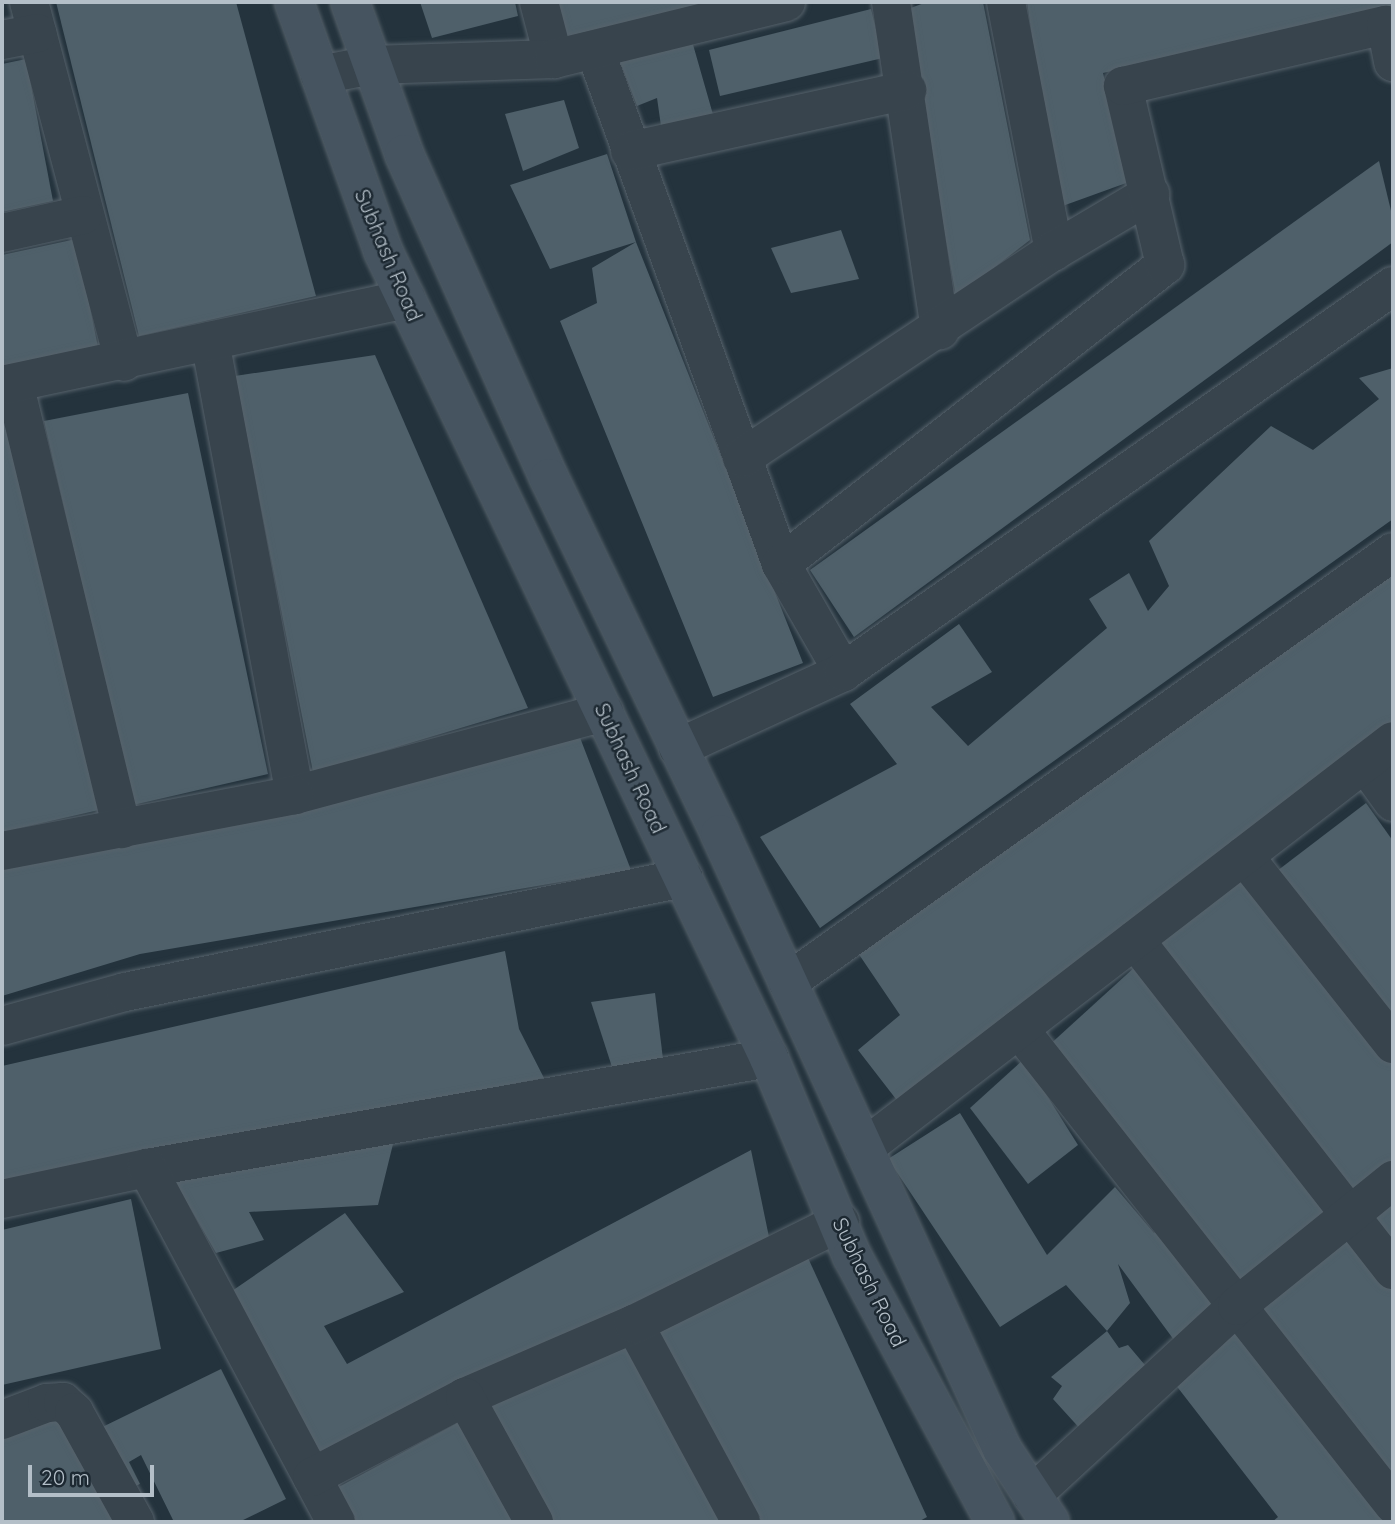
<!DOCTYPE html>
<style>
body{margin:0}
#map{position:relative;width:1395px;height:1524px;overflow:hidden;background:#24333d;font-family:Quicksand,sans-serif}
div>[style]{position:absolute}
.building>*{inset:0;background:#4f606a}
.roads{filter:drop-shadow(0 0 2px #56626b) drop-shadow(0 0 2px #56626b)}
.street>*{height:38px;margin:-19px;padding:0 19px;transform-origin:19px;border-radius:19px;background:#38444d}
.secondary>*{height:38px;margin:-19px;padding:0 19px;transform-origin:19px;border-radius:19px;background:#465460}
span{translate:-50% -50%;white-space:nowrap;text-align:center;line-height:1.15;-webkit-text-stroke:5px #1d2932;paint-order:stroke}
.street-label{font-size:21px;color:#b4bfc8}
.frame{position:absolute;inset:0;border:4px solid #b4bfc8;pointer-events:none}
.scale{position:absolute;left:28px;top:1465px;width:126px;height:32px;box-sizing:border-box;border:4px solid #b4bfc8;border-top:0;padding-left:9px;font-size:21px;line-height:24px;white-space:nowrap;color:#b4bfc8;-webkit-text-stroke:5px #1d2932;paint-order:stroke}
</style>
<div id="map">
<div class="building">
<i style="clip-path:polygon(56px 2px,236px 2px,316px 296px,139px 336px)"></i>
<i style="clip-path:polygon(420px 2px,515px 2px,518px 16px,432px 38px)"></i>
<i style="clip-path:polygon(558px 2px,721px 2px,567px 36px)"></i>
<i style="clip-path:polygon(927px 2px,983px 2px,1030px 240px,956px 297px,905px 10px)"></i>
<i style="clip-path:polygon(1027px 2px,1393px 2px,1393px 7px,1103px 73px,1129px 182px,1057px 208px)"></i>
<i style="clip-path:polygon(871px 9px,883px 58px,720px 96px,709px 50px)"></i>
<i style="clip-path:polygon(692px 41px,714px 118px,662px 133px,657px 98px,637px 106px,619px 59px)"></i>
<i style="clip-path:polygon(26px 59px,53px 201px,2px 212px,2px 64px)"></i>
<i style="clip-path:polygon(564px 100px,579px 148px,523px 171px,505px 114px)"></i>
<i style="clip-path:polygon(607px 154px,636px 242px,803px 663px,713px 697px,560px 321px,597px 303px,592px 268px,636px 242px,550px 269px,510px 185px)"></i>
<i style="clip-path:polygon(1379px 161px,1393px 219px,1393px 242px,854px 637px,810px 570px)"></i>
<i style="clip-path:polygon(841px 230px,859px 279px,791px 293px,771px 248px)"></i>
<i style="clip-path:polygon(76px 239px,98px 347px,2px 368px,2px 255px)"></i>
<i style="clip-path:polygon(375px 355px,528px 708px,313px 772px,235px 376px)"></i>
<i style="clip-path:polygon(1393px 368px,1393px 519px,820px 928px,760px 837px,897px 764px,850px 704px,959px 624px,992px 672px,931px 707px,968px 746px,1107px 628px,1089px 599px,1129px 573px,1148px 611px,1169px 586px,1149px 541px,1271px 426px,1313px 450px,1379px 399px,1359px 378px)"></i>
<i style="clip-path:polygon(188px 393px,268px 774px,133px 805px,44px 421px)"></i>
<i style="clip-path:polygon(2px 407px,99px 810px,2px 832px)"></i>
<i style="clip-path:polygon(1393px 570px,1393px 722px,899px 1103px,858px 1050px,900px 1015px,858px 953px)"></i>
<i style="clip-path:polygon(579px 735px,631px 870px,140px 954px,2px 996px,2px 868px)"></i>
<i style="clip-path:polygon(1366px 803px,1393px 841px,1393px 1022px,1273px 874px)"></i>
<i style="clip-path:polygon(1243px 868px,1393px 1061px,1393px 1171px,1351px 1203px,1147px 941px)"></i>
<i style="clip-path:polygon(505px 951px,519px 1029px,544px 1078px,2px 1181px,2px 1066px)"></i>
<i style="clip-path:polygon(1137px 965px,1329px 1216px,1241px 1289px,1046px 1048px)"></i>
<i style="clip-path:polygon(655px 993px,663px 1059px,612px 1067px,591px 1002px)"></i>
<i style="clip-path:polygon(1024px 1059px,1078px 1145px,1028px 1184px,970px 1108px)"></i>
<i style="clip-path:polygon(960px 1113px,1047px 1255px,1115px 1187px,1154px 1233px,1162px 1226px,1215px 1306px,1174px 1340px,1118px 1264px,1130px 1303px,1107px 1331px,1066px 1285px,1000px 1327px,888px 1159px)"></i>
<i style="clip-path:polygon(394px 1140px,378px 1205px,249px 1212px,264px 1240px,216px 1253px,173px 1178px)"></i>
<i style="clip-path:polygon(751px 1150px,769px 1237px,320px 1456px,229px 1293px,345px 1213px,404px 1292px,324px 1326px,347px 1364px)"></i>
<i style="clip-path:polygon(1393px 1194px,1393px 1258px,1363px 1219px)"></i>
<i style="clip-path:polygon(131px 1199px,161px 1349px,2px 1385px,2px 1230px)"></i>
<i style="clip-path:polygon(1348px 1230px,1393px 1288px,1393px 1487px,1251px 1310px)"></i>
<i style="clip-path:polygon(803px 1247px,927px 1517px,918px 1522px,757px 1522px,655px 1324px)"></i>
<i style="clip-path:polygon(1236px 1328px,1388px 1522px,1272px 1522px,1278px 1517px,1175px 1384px)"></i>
<i style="clip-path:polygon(1107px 1331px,1119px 1348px,1128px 1345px,1150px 1371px,1083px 1432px,1053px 1399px,1062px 1386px,1051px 1377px)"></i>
<i style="clip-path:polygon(626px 1340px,724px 1522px,551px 1522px,487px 1409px)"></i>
<i style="clip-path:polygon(221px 1369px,286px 1499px,239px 1522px,174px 1522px,141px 1455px,129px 1462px,140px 1484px,115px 1495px,86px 1435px)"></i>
<i style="clip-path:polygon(56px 1411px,115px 1522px,2px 1522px,2px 1431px)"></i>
<i style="clip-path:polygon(461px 1421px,518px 1522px,352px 1522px,333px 1490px)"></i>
</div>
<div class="roads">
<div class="street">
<i style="left:29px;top:2px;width:372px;rotate:75.2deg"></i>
<i style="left:539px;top:2px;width:59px;rotate:75.3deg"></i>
<i style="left:891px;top:2px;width:332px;rotate:81.5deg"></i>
<i style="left:1006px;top:2px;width:254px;rotate:79.1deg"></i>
<i style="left:2px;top:40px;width:36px;rotate:-11deg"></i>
<i style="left:595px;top:50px;width:547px;rotate:70.11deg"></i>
<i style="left:781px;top:564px;width:125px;rotate:60.1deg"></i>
<i style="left:320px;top:75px;width:53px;rotate:-10.9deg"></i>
<i style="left:372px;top:65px;width:182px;rotate:-1.9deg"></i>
<i style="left:554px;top:59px;width:239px;rotate:-13.8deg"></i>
<i style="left:630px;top:151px;width:284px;rotate:-12.4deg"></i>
<i style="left:2px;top:233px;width:83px;rotate:-12.5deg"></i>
<i style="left:210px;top:341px;width:462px;rotate:79.4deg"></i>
<i style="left:295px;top:795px;width:320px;rotate:-15deg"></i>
<i style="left:14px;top:383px;width:459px;rotate:76.4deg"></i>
<i style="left:2px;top:385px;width:413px;rotate:-12deg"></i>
<i style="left:742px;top:458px;width:374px;rotate:-33.6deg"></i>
<i style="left:1054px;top:251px;width:112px;rotate:-30.7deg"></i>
<i style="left:781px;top:564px;width:487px;rotate:-37.9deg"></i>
<i style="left:1165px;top:265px;width:184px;rotate:-103.2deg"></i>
<i style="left:1123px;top:86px;width:270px;rotate:-13.1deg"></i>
<i style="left:1386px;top:25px;width:38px;rotate:79deg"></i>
<i style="left:678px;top:748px;width:182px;rotate:-24.7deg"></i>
<i style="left:843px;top:672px;width:672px;rotate:-35.06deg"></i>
<i style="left:1365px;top:763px;width:48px;rotate:54.3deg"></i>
<i style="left:2px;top:851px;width:298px;rotate:-10.8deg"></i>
<i style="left:1244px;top:856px;width:240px;rotate:51.6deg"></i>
<i style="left:1135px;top:940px;width:419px;rotate:52deg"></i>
<i style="left:788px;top:982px;width:742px;rotate:-35.4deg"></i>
<i style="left:2px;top:1026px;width:128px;rotate:-15.5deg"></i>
<i style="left:125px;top:992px;width:570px;rotate:-11.55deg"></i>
<i style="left:1019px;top:1029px;width:605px;rotate:51.78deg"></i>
<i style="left:864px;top:1148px;width:667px;rotate:-37.57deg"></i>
<i style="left:147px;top:1168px;width:632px;rotate:-10.03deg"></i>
<i style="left:2px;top:1199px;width:148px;rotate:-12.1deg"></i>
<i style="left:147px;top:1168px;width:401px;rotate:61.9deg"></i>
<i style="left:634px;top:1324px;width:225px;rotate:61.6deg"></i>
<i style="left:465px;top:1397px;width:184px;rotate:-23.4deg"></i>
<i style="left:634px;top:1324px;width:230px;rotate:-26.3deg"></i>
<i style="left:2px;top:1420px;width:48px;rotate:-20.7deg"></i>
<i style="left:47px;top:1403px;width:16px;rotate:-4deg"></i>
<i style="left:63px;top:1402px;width:15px;rotate:42deg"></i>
<i style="left:74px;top:1412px;width:126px;rotate:61deg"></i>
<i style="left:312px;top:1477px;width:173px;rotate:-27.6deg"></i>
<i style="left:465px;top:1397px;width:143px;rotate:61.1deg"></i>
<i style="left:1032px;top:1495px;width:279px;rotate:-42.7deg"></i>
<i style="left:1237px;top:1306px;width:201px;rotate:-38.9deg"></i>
</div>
<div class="secondary">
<i style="left:294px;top:2px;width:264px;rotate:70.3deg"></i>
<i style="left:383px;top:251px;width:895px;rotate:64.44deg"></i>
<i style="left:769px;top:1058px;width:215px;rotate:67.3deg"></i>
<i style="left:852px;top:1256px;width:302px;rotate:61.7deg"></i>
<i style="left:350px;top:2px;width:161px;rotate:70.4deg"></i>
<i style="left:404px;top:154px;width:355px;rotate:65.9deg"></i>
<i style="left:549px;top:478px;width:395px;rotate:64.3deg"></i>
<i style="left:720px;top:834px;width:677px;rotate:65.37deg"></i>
<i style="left:1002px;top:1449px;width:87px;rotate:56.7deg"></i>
</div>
</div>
<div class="street-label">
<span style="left:389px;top:255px;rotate:67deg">Subhash Road</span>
<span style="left:631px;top:768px;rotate:65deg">Subhash Road</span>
<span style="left:870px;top:1282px;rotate:64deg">Subhash Road</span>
</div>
<div class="frame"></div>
<div class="scale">20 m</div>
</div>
